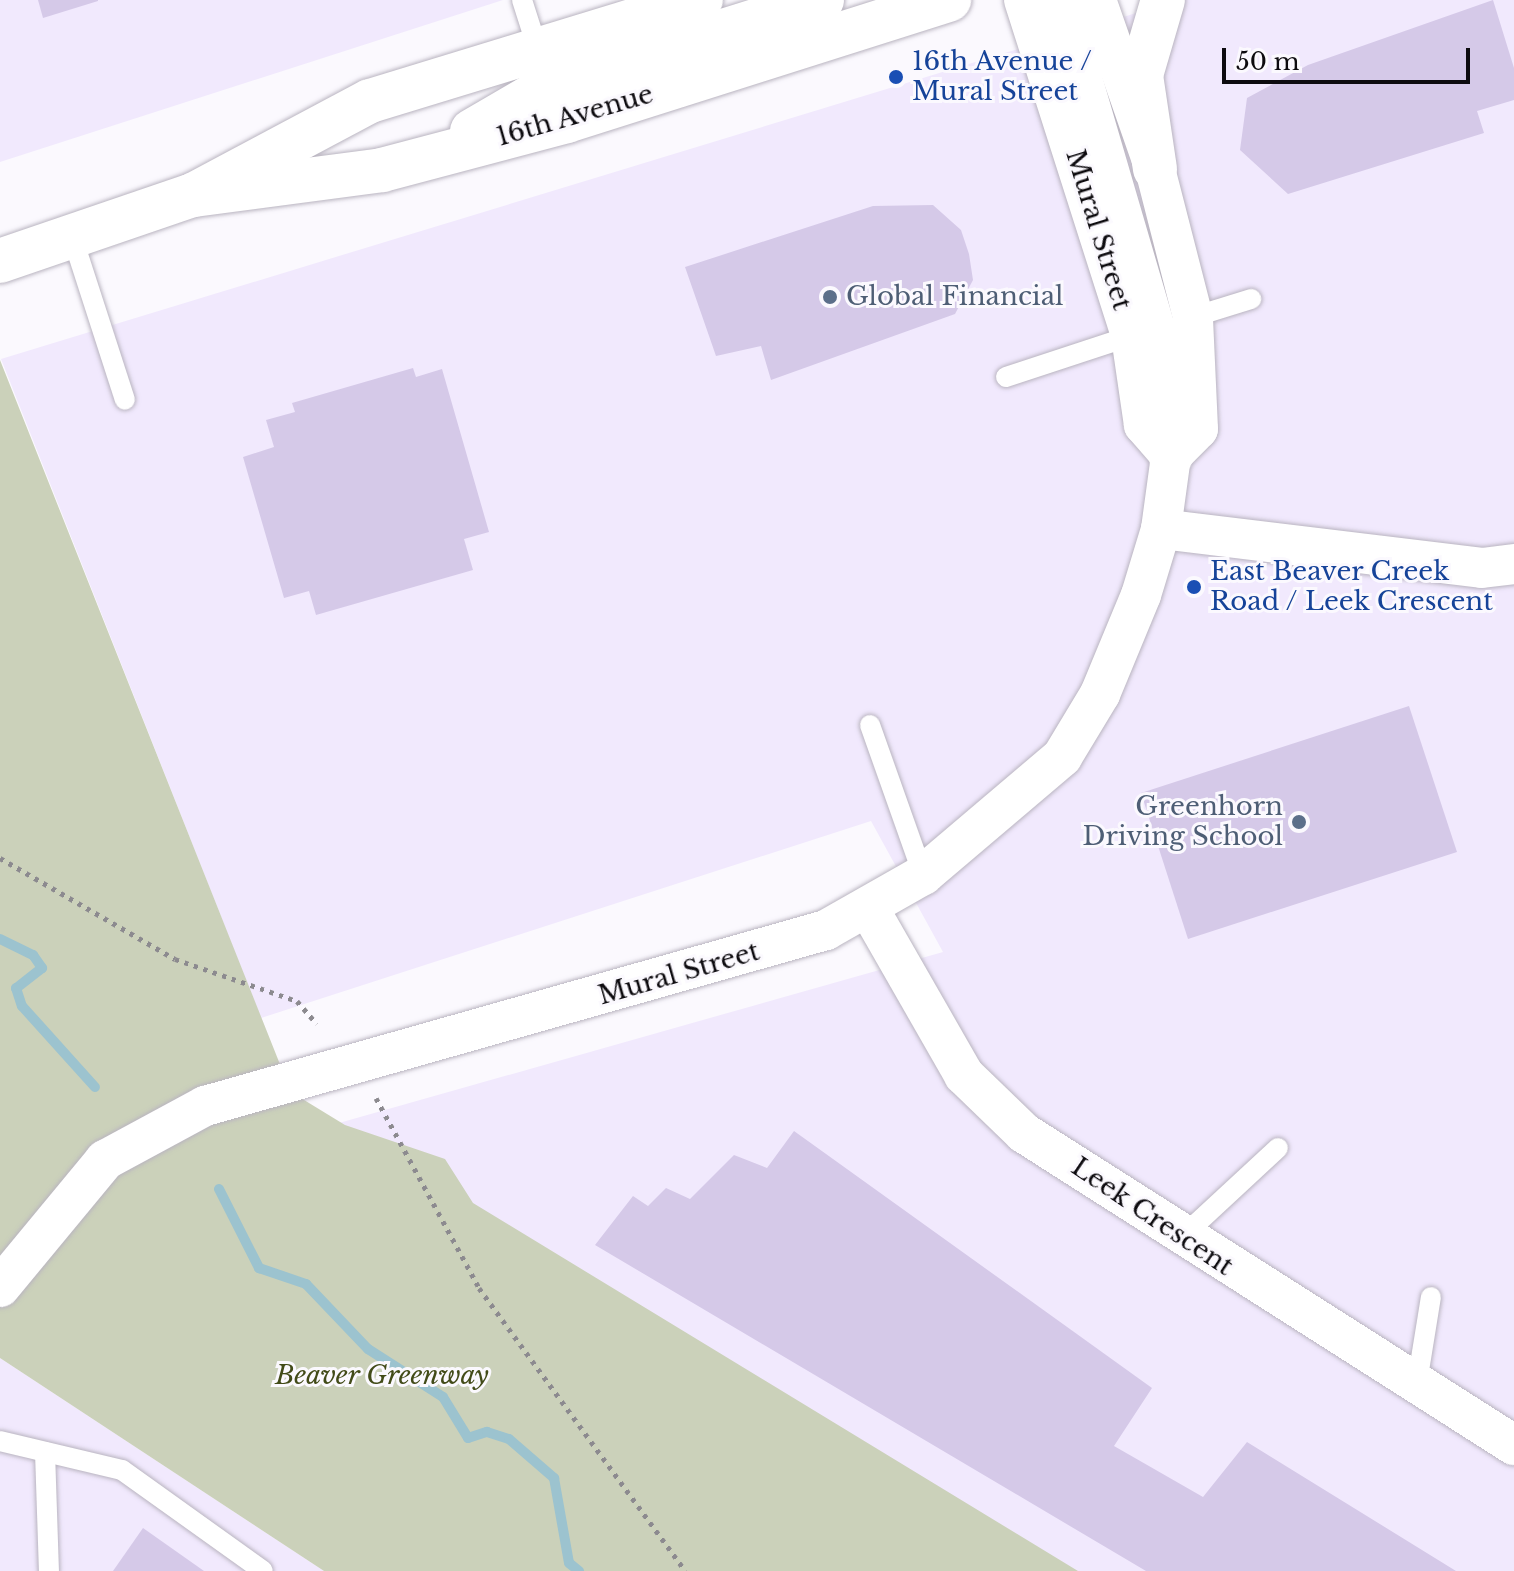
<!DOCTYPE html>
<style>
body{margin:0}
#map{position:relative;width:1514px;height:1571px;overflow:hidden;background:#fbf9fe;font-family:"Libre Baskerville",serif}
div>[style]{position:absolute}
.built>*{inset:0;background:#f1e9fd}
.green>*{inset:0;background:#cbd1ba}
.stream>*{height:10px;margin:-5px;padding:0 5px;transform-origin:5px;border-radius:5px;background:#9cc3cf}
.building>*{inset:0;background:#d5c9e8}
.path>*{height:5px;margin-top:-2.5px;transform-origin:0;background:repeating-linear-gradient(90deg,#8c8a8f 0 4px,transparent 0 10px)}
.roads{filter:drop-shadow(0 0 2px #b9b4c0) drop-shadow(0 0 2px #b9b4c0)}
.service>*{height:20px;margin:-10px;padding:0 10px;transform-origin:10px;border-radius:10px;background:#fff}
.minor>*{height:40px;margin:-20px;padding:0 20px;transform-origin:20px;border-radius:20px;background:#fff}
.secondary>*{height:44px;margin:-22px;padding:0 22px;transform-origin:22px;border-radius:22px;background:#fff}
.dots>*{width:22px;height:22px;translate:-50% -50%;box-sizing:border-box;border:4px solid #fbf9fe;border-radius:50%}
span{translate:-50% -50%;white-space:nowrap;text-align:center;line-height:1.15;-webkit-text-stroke:6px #fbf9fe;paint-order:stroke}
.transit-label{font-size:26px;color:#164399}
.left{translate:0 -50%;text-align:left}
.street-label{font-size:26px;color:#0d0b0f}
.service-label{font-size:26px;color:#4e5e75}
.right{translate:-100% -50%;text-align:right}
.park-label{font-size:26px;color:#424b18;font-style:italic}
.scale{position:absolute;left:1222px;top:48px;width:248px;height:36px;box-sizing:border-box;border:4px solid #0d0b0f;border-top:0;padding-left:10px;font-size:24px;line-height:28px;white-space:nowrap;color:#0d0b0f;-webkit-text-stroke:6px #fbf9fe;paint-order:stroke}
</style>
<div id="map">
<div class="built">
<i style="clip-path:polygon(0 0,503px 0,0 162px)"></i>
<i style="clip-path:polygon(1179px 0,1514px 0,1514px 1571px,1077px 1571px,339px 1123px,943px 952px,871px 821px,261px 1018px,1px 359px)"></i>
<i style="clip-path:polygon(0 1358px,324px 1571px,0 1571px)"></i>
</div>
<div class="green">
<i style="clip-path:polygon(0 360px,291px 1092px,345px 1125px,445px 1159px,473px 1203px,1078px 1571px,324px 1571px,0 1358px)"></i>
</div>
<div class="stream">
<i style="left:0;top:939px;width:37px;rotate:26deg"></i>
<i style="left:33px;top:955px;width:16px;rotate:55deg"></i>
<i style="left:42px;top:968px;width:33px;rotate:142deg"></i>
<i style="left:16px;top:988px;width:19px;rotate:72deg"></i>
<i style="left:22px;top:1006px;width:109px;rotate:48deg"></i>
<i style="left:219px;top:1189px;width:89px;rotate:63.1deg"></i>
<i style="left:259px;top:1268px;width:50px;rotate:18.8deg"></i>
<i style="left:306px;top:1284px;width:90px;rotate:46.4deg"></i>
<i style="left:368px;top:1349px;width:89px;rotate:32.6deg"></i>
<i style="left:443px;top:1397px;width:48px;rotate:58.6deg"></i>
<i style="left:468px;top:1438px;width:20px;rotate:-18deg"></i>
<i style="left:487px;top:1432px;width:23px;rotate:18deg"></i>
<i style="left:509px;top:1439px;width:60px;rotate:40.9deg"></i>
<i style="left:554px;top:1478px;width:86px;rotate:80deg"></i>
<i style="left:569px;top:1563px;width:13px;rotate:39deg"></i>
</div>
<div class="building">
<i style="clip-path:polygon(38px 0,98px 0,98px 1px,43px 18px)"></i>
<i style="clip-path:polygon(1493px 0,1514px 68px,1514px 100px,1477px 111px,1484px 133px,1288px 194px,1240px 150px,1247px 98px,1308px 65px)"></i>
<i style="clip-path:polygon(933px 205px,961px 230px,969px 254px,973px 280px,955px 314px,771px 380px,761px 346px,716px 356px,685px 267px,873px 206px)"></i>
<i style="clip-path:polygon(413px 368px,416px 377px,442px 369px,489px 532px,464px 539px,473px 570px,316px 615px,309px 591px,284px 598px,243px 457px,274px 447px,266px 420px,295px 412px,292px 403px)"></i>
<i style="clip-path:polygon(1409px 706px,1457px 852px,1188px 939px,1141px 793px)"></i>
<i style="clip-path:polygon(794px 1131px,1152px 1388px,1114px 1446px,1203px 1497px,1247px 1442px,1456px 1571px,1146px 1571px,595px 1245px,633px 1196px,648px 1206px,666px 1188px,690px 1199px,734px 1155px,767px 1168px)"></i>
<i style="clip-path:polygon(143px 1528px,204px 1571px,113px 1571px)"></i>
</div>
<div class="path">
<i style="left:0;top:858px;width:202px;rotate:30deg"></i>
<i style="left:175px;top:959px;width:129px;rotate:19deg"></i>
<i style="left:297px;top:1001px;width:30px;rotate:49deg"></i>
<i style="left:376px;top:1098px;width:216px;rotate:61.5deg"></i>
<i style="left:479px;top:1288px;width:350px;rotate:53.9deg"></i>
</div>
<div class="roads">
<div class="service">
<i style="left:522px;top:0;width:52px;rotate:72.3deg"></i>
<i style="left:72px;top:236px;width:172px;rotate:72.1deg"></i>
<i style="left:1193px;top:317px;width:61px;rotate:-17.2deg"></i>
<i style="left:1006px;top:377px;width:132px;rotate:-18.2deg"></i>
<i style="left:870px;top:725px;width:159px;rotate:70.5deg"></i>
<i style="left:1184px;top:1235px;width:128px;rotate:-42.8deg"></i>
<i style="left:1417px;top:1383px;width:87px;rotate:-80.8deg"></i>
<i style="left:0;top:1441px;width:125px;rotate:13.4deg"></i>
<i style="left:122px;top:1470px;width:173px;rotate:35.6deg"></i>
<i style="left:45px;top:1452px;width:119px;rotate:88.1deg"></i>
</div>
<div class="minor">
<i style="left:1024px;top:0;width:353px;rotate:72.3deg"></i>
<i style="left:1131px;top:336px;width:90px;rotate:81.7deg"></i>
<i style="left:1144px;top:425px;width:41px;rotate:48.9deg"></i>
<i style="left:1161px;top:529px;width:323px;rotate:6.9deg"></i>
<i style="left:1482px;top:568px;width:32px;rotate:-7deg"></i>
<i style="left:869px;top:909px;width:191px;rotate:60.2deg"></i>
<i style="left:964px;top:1075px;width:83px;rotate:44deg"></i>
<i style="left:1024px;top:1133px;width:581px;rotate:32.49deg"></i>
<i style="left:0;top:1287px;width:165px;rotate:-50.4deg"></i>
<i style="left:105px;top:1160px;width:114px;rotate:-28.4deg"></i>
<i style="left:205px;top:1106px;width:645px;rotate:-15.82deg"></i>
<i style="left:826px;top:930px;width:112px;rotate:-29.6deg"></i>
<i style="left:923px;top:875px;width:182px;rotate:-40.3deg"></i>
<i style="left:1062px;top:757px;width:74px;rotate:-58.9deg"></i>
<i style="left:1100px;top:694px;width:107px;rotate:-67.5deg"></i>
<i style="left:1141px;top:595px;width:69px;rotate:-73.1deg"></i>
<i style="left:1161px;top:529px;width:74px;rotate:-82.2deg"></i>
<i style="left:1171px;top:456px;width:38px;rotate:-45deg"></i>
<i style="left:1198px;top:429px;width:112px;rotate:-92.6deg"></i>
<i style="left:1193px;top:317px;width:153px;rotate:-104.4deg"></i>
<i style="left:1155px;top:169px;width:179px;rotate:-109.2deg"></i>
</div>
<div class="secondary">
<i style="left:1057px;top:0;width:355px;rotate:73.7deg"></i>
<i style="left:1157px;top:341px;width:116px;rotate:83.1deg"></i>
<i style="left:472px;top:131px;width:91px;rotate:-30.2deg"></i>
<i style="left:551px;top:85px;width:284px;rotate:-17.4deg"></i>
<i style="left:1155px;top:169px;width:95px;rotate:-98.5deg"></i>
<i style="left:1141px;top:75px;width:78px;rotate:-73.7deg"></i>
<i style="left:193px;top:195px;width:191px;rotate:-7.5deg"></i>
<i style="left:382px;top:170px;width:191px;rotate:-14.8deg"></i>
<i style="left:567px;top:121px;width:401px;rotate:-17.6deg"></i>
<i style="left:0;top:261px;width:204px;rotate:-18.9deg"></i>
<i style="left:193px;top:195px;width:200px;rotate:-28deg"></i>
<i style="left:370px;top:101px;width:346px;rotate:-17deg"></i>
</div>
</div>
<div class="dots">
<i style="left:896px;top:77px;background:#1a4fb4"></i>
<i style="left:830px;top:297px;background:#5c6f8a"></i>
<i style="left:1194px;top:587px;background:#1a4fb4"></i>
<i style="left:1299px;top:822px;background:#5c6f8a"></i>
</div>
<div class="transit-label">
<span class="left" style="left:912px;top:77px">16th Avenue /<br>Mural Street</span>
<span class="left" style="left:1210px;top:587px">East Beaver Creek<br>Road / Leek Crescent</span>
</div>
<div class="street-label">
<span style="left:575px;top:116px;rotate:-16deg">16th Avenue</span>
<span style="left:1098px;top:230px;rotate:73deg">Mural Street</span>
<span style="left:679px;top:974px;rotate:-16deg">Mural Street</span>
<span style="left:1152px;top:1217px;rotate:34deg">Leek Crescent</span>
</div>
<div class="service-label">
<span class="left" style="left:846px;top:297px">Global Financial</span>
<span class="right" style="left:1283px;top:822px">Greenhorn<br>Driving School</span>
</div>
<div class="park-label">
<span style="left:382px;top:1376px">Beaver Greenway</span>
</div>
<div class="scale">50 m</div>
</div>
